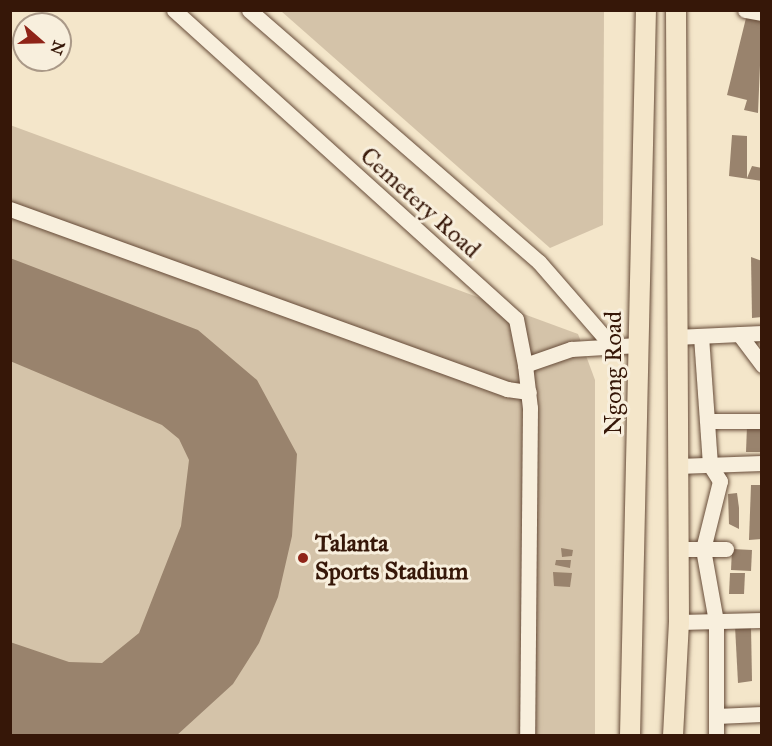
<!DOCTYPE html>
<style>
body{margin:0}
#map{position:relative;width:772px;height:746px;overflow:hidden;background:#f4e6ca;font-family:"IM FELL Great Primer",serif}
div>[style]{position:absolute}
.green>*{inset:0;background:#d4c3a9}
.building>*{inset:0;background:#99836d}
.roads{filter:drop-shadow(0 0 2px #664b38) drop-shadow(0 0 2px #664b38)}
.minor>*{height:15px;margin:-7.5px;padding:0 7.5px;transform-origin:7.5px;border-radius:7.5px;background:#f8efdd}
.major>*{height:20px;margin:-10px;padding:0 10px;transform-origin:10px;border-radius:10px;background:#f4e6ca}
.dots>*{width:16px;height:16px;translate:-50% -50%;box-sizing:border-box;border:3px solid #f8efdd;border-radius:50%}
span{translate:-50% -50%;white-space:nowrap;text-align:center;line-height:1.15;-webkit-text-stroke:6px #f8efdd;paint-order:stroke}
.street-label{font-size:24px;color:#361708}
.poi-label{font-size:24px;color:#361708;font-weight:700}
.left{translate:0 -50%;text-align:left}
.frame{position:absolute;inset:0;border:12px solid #361708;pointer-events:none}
.north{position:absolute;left:12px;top:12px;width:60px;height:60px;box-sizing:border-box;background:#f8efdd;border:2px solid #a98;border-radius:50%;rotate:110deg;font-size:16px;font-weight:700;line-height:24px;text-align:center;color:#361708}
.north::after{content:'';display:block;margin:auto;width:21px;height:27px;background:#8f2418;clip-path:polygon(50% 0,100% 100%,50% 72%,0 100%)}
</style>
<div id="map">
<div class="green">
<i style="clip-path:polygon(281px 11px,604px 11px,603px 225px,550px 248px)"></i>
<i style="clip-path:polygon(10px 125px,578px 334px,595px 380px,595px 735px,11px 735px)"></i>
</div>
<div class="building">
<i style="clip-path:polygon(747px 14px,762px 18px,758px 113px,744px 110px,747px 100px,727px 95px)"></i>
<i style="clip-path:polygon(732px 135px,747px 136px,747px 178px,752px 166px,762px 168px,762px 181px,729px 176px)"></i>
<i style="clip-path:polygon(751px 257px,762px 261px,762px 317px,752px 318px)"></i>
<i style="clip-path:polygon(10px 258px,198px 330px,257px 380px,297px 454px,292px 536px,278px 597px,259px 643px,233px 684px,176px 736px,10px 736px,10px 642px,69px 662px,102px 663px,139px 633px,181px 526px,189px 460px,179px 439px,162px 425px,10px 361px)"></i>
<i style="clip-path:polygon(747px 426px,762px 426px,762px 452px,746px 452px)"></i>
<i style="clip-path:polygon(751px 485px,762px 485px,762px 539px,749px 540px)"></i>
<i style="clip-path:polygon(737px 493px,739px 508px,739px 529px,729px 524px,728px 494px)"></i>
<i style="clip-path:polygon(561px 548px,573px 550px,572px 556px,562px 557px)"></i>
<i style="clip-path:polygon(732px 549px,752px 550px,751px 571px,731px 570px)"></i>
<i style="clip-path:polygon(556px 560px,571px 560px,570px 568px,555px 565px)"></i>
<i style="clip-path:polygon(553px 572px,572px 573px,570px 587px,554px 586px)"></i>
<i style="clip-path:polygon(730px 573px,745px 573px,744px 594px,729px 594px)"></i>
<i style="clip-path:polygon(735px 626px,751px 626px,752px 681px,738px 683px)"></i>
</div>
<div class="roads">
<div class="minor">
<i style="left:174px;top:10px;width:461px;rotate:42.1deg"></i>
<i style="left:516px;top:319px;width:47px;rotate:78.9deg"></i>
<i style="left:525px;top:365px;width:49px;rotate:-19.2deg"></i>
<i style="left:571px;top:349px;width:67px;rotate:-3.4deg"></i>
<i style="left:249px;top:10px;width:384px;rotate:41deg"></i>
<i style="left:539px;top:262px;width:111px;rotate:49deg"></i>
<i style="left:745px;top:10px;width:17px;rotate:10deg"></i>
<i style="left:10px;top:209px;width:529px;rotate:19.91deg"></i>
<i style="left:507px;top:389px;width:22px;rotate:8deg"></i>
<i style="left:739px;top:334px;width:39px;rotate:53deg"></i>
<i style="left:701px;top:336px;width:129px;rotate:86deg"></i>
<i style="left:710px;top:465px;width:19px;rotate:58deg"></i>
<i style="left:720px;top:481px;width:70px;rotate:104deg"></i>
<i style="left:703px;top:549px;width:73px;rotate:79.8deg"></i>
<i style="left:716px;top:621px;width:115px;rotate:90deg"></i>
<i style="left:675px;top:337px;width:87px;rotate:-2.6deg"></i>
<i style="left:525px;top:365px;width:43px;rotate:83.4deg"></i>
<i style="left:530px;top:408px;width:328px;rotate:90.5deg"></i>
<i style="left:710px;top:421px;width:52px"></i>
<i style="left:677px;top:466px;width:85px;rotate:-2deg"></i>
<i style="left:678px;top:549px;width:48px"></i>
<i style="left:679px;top:622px;width:83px;rotate:-1.4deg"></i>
<i style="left:716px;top:716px;width:46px;rotate:-2.5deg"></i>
</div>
<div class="major">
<i style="left:630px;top:736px;width:726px;rotate:-88.74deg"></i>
<i style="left:673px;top:736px;width:114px;rotate:-87deg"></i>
<i style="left:679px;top:622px;width:612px;rotate:-90.28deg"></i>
</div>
</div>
<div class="dots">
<i style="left:303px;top:558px;background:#8f2418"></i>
</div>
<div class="street-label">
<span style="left:420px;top:203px;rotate:42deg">Cemetery Road</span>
<span style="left:614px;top:373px;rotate:-90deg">Ngong Road</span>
</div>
<div class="poi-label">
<span class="left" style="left:315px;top:558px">Talanta<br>Sports Stadium</span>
</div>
<div class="frame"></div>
<div class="north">N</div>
</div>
